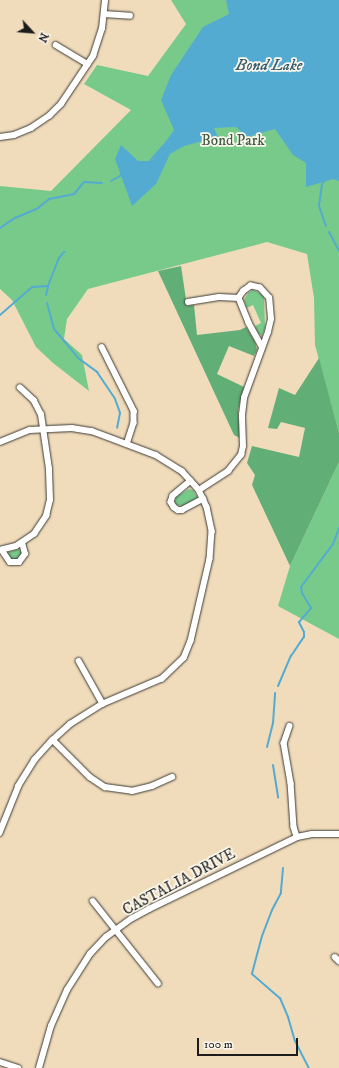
<!DOCTYPE html>
<style>
body{margin:0}
#map{position:relative;width:339px;height:1068px;overflow:hidden;background:#f0dcbb;font-family:"IM FELL DW Pica",serif}
div>[style]{position:absolute}
.green>*{inset:0;background:#78ca8b}
.forest>*{inset:0;background:#62ae77}
.water>*{inset:0;background:#54abd1}
.stream>*{height:2px;margin:-1px;padding:0 1px;transform-origin:1px;border-radius:1px;background:#54abd1}
.roads{filter:drop-shadow(0 0 1px #3c3934) drop-shadow(0 0 1px #3c3934)}
.street>*{height:5.5px;margin:-2.75px;padding:0 2.75px;transform-origin:2.75px;border-radius:2.75px;background:#fff}
span{translate:-50% -50%;white-space:nowrap;text-align:center;line-height:1.15;-webkit-text-stroke:3.5px #fbf7ec;paint-order:stroke}
.park-label{font-size:15px;color:#3c5943}
.street-label{font-size:15px;color:#1c1c1c}
.water-label{font-size:16px;color:#355c6d;font-style:italic}
.north{position:absolute;left:12px;top:12px;width:40px;height:40px;-webkit-text-stroke:3px #fbf7ec;paint-order:stroke;rotate:116deg;font-size:11px;font-weight:700;line-height:16px;text-align:center;color:#1c1c1c}
.north::after{content:'';display:block;margin:auto;width:14px;height:18px;background:#1c1c1c;clip-path:polygon(50% 0,100% 100%,50% 72%,0 100%)}
.scale{position:absolute;left:197px;top:1038px;width:101px;height:18px;box-sizing:border-box;border:2px solid #1c1c1c;border-top:0;padding-left:5px;font-size:12px;line-height:14px;white-space:nowrap;color:#1c1c1c;-webkit-text-stroke:3px #fbf7ec;paint-order:stroke}
</style>
<div id="map">
<div class="green">
<i style="clip-path:polygon(171px 0,339px 0,339px 433px,315px 345px,314px 298px,307px 254px,267px 242px,88px 289px,67px 319px,64px 339px,82px 355px,89px 391px,53px 363px,36px 347px,12px 300px,0 289px,0 186px,51px 191px,131px 110px,84px 84px,97px 65px,148px 76px,186px 24px)"></i>
<i style="clip-path:polygon(253px 290px,260px 293px,264px 297px,265px 328px,262px 336px,258px 333px,255px 326px,261px 323px,253px 305px,247px 308px,244px 300px,248px 293px)"></i>
<i style="clip-path:polygon(339px 462px,339px 639px,278px 606px,290px 566px)"></i>
<i style="clip-path:polygon(189px 489px,193px 490px,197px 497px,196px 499px,184px 506px,177px 505px,175px 502px,176px 497px)"></i>
<i style="clip-path:polygon(18px 549px,21px 551px,21px 556px,17px 560px,11px 559px,8px 554px,9px 552px)"></i>
</div>
<div class="forest">
<i style="clip-path:polygon(181px 266px,187px 306px,194px 305px,197px 335px,240px 330px,246px 327px,255px 342px,257px 350px,254px 356px,229px 346px,217px 374px,244px 387px,238px 410px,240px 438px,234px 435px,158px 271px)"></i>
<i style="clip-path:polygon(319px 358px,339px 433px,339px 462px,290px 566px,252px 485px,255px 475px,247px 463px,252px 446px,299px 457px,305px 428px,281px 422px,277px 429px,268px 428px,279px 388px,295px 395px)"></i>
</div>
<div class="water">
<i style="clip-path:polygon(226px 0,339px 0,339px 181px,333px 179px,306px 187px,306px 163px,293px 155px,275px 129px,247px 137px,236px 127px,214px 128px,218px 137px,184px 146px,170px 154px,156px 184px,132px 206px,115px 159px,121px 145px,138px 161px,152px 161px,174px 130px,161px 100px,171px 75px,203px 27px,229px 14px)"></i>
</div>
<div class="stream">
<i style="left:150px;top:161px;width:23px;rotate:-49deg"></i>
<i style="left:325px;top:180px;width:5px;rotate:127deg"></i>
<i style="left:322px;top:184px;width:22px;rotate:98deg"></i>
<i style="left:319px;top:206px;width:21px;rotate:71deg"></i>
<i style="left:111px;top:181px;width:13px;rotate:-29deg"></i>
<i style="left:0;top:228px;width:18px;rotate:-34deg"></i>
<i style="left:15px;top:218px;width:25px;rotate:-23deg"></i>
<i style="left:38px;top:208px;width:14px;rotate:-39deg"></i>
<i style="left:49px;top:199px;width:25px;rotate:-11deg"></i>
<i style="left:74px;top:194px;width:16px;rotate:-50deg"></i>
<i style="left:84px;top:182px;width:18px;rotate:3deg"></i>
<i style="left:329px;top:232px;width:21px;rotate:62deg"></i>
<i style="left:46px;top:295px;width:8px;rotate:-76deg"></i>
<i style="left:47px;top:303px;width:27px;rotate:75deg"></i>
<i style="left:54px;top:329px;width:38px;rotate:50deg"></i>
<i style="left:78px;top:358px;width:24px;rotate:36deg"></i>
<i style="left:97px;top:372px;width:32px;rotate:56deg"></i>
<i style="left:115px;top:399px;width:15px;rotate:70deg"></i>
<i style="left:120px;top:413px;width:15px;rotate:101deg"></i>
<i style="left:0;top:315px;width:43px;rotate:-41.2deg"></i>
<i style="left:32px;top:287px;width:16px;rotate:-4deg"></i>
<i style="left:48px;top:286px;width:30px;rotate:-69deg"></i>
<i style="left:59px;top:258px;width:8px;rotate:-50deg"></i>
<i style="left:278px;top:686px;width:33px;rotate:-67deg"></i>
<i style="left:291px;top:656px;width:23px;rotate:-56deg"></i>
<i style="left:304px;top:637px;width:5px;rotate:-90deg"></i>
<i style="left:304px;top:632px;width:11px;rotate:-117deg"></i>
<i style="left:299px;top:622px;width:18px;rotate:-49deg"></i>
<i style="left:311px;top:608px;width:17px;rotate:-121deg"></i>
<i style="left:302px;top:593px;width:6px;rotate:-99deg"></i>
<i style="left:301px;top:587px;width:54px;rotate:-53.3deg"></i>
<i style="left:333px;top:544px;width:17px;rotate:-69deg"></i>
<i style="left:267px;top:747px;width:25px;rotate:-76deg"></i>
<i style="left:273px;top:723px;width:30px;rotate:-86deg"></i>
<i style="left:273px;top:765px;width:33px;rotate:81deg"></i>
<i style="left:283px;top:868px;width:25px;rotate:95deg"></i>
<i style="left:281px;top:893px;width:19px;rotate:118deg"></i>
<i style="left:272px;top:910px;width:28px;rotate:111deg"></i>
<i style="left:262px;top:936px;width:39px;rotate:105deg"></i>
<i style="left:252px;top:974px;width:37px;rotate:41deg"></i>
<i style="left:280px;top:998px;width:21px;rotate:67deg"></i>
<i style="left:288px;top:1017px;width:25px;rotate:74deg"></i>
<i style="left:295px;top:1041px;width:30px;rotate:63deg"></i>
</div>
<div class="roads">
<div class="street">
<i style="left:104px;top:14px;width:26px;rotate:4deg"></i>
<i style="left:56px;top:45px;width:37px;rotate:31deg"></i>
<i style="left:0;top:137px;width:14px;rotate:-8deg"></i>
<i style="left:14px;top:135px;width:18px;rotate:-22deg"></i>
<i style="left:31px;top:128px;width:22px;rotate:-34deg"></i>
<i style="left:49px;top:116px;width:17px;rotate:-45deg"></i>
<i style="left:61px;top:104px;width:58px;rotate:-56.3deg"></i>
<i style="left:93px;top:56px;width:28px;rotate:-72deg"></i>
<i style="left:102px;top:29px;width:29px;rotate:-84deg"></i>
<i style="left:188px;top:302px;width:31px;rotate:-9deg"></i>
<i style="left:219px;top:297px;width:20px;rotate:3deg"></i>
<i style="left:102px;top:347px;width:72px;rotate:63.4deg"></i>
<i style="left:134px;top:411px;width:12px;rotate:90deg"></i>
<i style="left:134px;top:423px;width:22px;rotate:108deg"></i>
<i style="left:0;top:442px;width:32px;rotate:-22deg"></i>
<i style="left:30px;top:430px;width:42px;rotate:-2.7deg"></i>
<i style="left:72px;top:428px;width:20px;rotate:9deg"></i>
<i style="left:92px;top:431px;width:68px;rotate:20.6deg"></i>
<i style="left:156px;top:455px;width:31px;rotate:32deg"></i>
<i style="left:182px;top:471px;width:25px;rotate:48deg"></i>
<i style="left:199px;top:490px;width:19px;rotate:65deg"></i>
<i style="left:207px;top:507px;width:25px;rotate:78deg"></i>
<i style="left:212px;top:531px;width:28px;rotate:94deg"></i>
<i style="left:210px;top:559px;width:84px;rotate:103deg"></i>
<i style="left:191px;top:641px;width:18px;rotate:112deg"></i>
<i style="left:184px;top:658px;width:30px;rotate:136deg"></i>
<i style="left:162px;top:679px;width:64px;rotate:157deg"></i>
<i style="left:103px;top:704px;width:38px;rotate:148deg"></i>
<i style="left:71px;top:724px;width:24px;rotate:138deg"></i>
<i style="left:53px;top:740px;width:27px;rotate:132deg"></i>
<i style="left:35px;top:760px;width:31px;rotate:122deg"></i>
<i style="left:19px;top:786px;width:51px;rotate:112deg"></i>
<i style="left:191px;top:481px;width:23px;rotate:140deg"></i>
<i style="left:173px;top:496px;width:6px;rotate:108deg"></i>
<i style="left:171px;top:502px;width:6px;rotate:59deg"></i>
<i style="left:174px;top:507px;width:5px;rotate:37deg"></i>
<i style="left:178px;top:510px;width:4px"></i>
<i style="left:182px;top:510px;width:24px;rotate:-28deg"></i>
<i style="left:199px;top:490px;width:35px;rotate:-33deg"></i>
<i style="left:228px;top:471px;width:21px;rotate:-51deg"></i>
<i style="left:241px;top:455px;width:9px;rotate:-77deg"></i>
<i style="left:243px;top:446px;width:31px;rotate:-92deg"></i>
<i style="left:242px;top:415px;width:17px;rotate:-83deg"></i>
<i style="left:244px;top:398px;width:70px;rotate:-70deg"></i>
<i style="left:268px;top:332px;width:13px;rotate:-77deg"></i>
<i style="left:271px;top:319px;width:21px;rotate:-95deg"></i>
<i style="left:269px;top:298px;width:13px;rotate:-132deg"></i>
<i style="left:260px;top:288px;width:9px;rotate:-167deg"></i>
<i style="left:251px;top:286px;width:9px;rotate:144deg"></i>
<i style="left:244px;top:291px;width:9px;rotate:126deg"></i>
<i style="left:239px;top:298px;width:27px;rotate:68deg"></i>
<i style="left:249px;top:323px;width:26px;rotate:61deg"></i>
<i style="left:0;top:550px;width:16px;rotate:-14deg"></i>
<i style="left:16px;top:546px;width:22px;rotate:-34deg"></i>
<i style="left:34px;top:534px;width:22px;rotate:-56deg"></i>
<i style="left:46px;top:516px;width:16px;rotate:-76deg"></i>
<i style="left:50px;top:500px;width:31px;rotate:-92deg"></i>
<i style="left:49px;top:469px;width:55px;rotate:-98.4deg"></i>
<i style="left:41px;top:415px;width:16px;rotate:-117deg"></i>
<i style="left:34px;top:401px;width:19px;rotate:-137deg"></i>
<i style="left:2px;top:550px;width:14px;rotate:56deg"></i>
<i style="left:10px;top:562px;width:9px"></i>
<i style="left:19px;top:562px;width:10px;rotate:-53deg"></i>
<i style="left:25px;top:554px;width:11px;rotate:-105deg"></i>
<i style="left:79px;top:661px;width:49px;rotate:60.8deg"></i>
<i style="left:290px;top:726px;width:18px;rotate:109deg"></i>
<i style="left:284px;top:743px;width:41px;rotate:80.1deg"></i>
<i style="left:291px;top:783px;width:44px;rotate:86.1deg"></i>
<i style="left:294px;top:827px;width:10px;rotate:73deg"></i>
<i style="left:53px;top:740px;width:52px;rotate:45deg"></i>
<i style="left:90px;top:777px;width:18px;rotate:34deg"></i>
<i style="left:105px;top:787px;width:27px;rotate:8deg"></i>
<i style="left:132px;top:791px;width:21px;rotate:-14deg"></i>
<i style="left:152px;top:786px;width:22px;rotate:-24deg"></i>
<i style="left:93px;top:901px;width:105px;rotate:51.6deg"></i>
<i style="left:335px;top:957px;width:6px;rotate:45deg"></i>
<i style="left:0;top:1062px;width:19px;rotate:18deg"></i>
<i style="left:39px;top:1068px;width:44px;rotate:-74.1deg"></i>
<i style="left:51px;top:1026px;width:39px;rotate:-66deg"></i>
<i style="left:67px;top:990px;width:43px;rotate:-57.4deg"></i>
<i style="left:90px;top:954px;width:23px;rotate:-47deg"></i>
<i style="left:106px;top:937px;width:31px;rotate:-36deg"></i>
<i style="left:131px;top:919px;width:21px;rotate:-29deg"></i>
<i style="left:149px;top:909px;width:165px;rotate:-25.9deg"></i>
<i style="left:297px;top:837px;width:15px;rotate:-11deg"></i>
<i style="left:312px;top:834px;width:27px"></i>
</div>
</div>
<div class="park-label">
<span style="left:233px;top:141px">Bond Park</span>
</div>
<div class="street-label">
<span style="left:179px;top:882px;rotate:-28deg">CASTALIA DRIVE</span>
</div>
<div class="water-label">
<span style="left:269px;top:65px">Bond Lake</span>
</div>
<div class="north">N</div>
<div class="scale">100 m</div>
</div>
